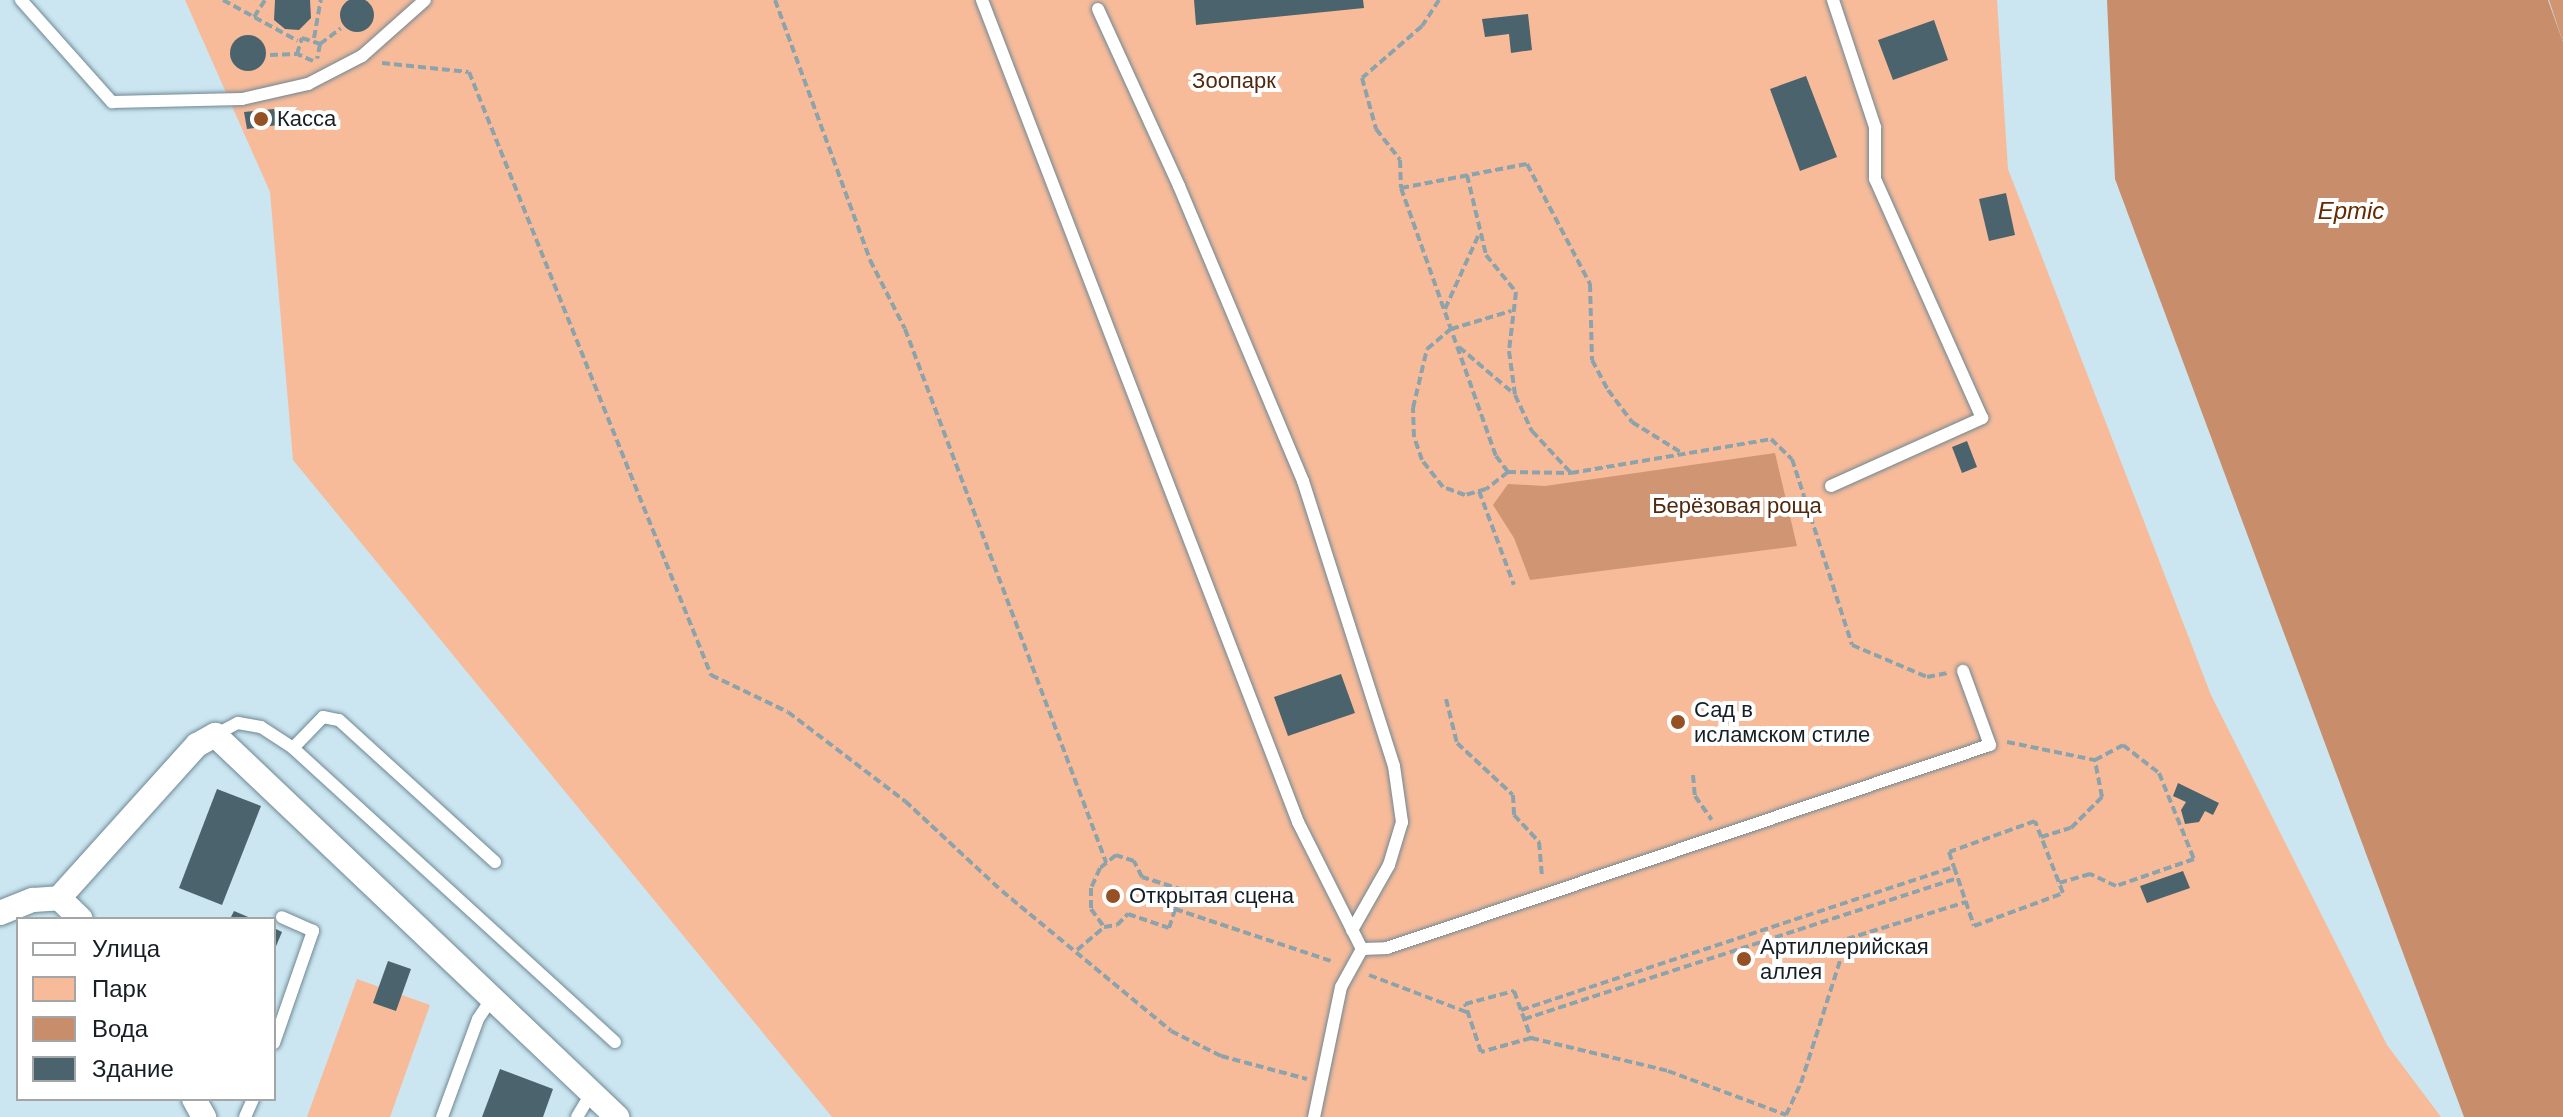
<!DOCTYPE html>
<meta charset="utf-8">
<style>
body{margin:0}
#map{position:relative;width:2563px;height:1117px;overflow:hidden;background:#cbe6f1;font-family:Helvetica,sans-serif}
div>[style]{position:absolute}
.green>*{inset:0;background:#f7bb9a}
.forest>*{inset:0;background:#d09573}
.water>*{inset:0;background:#c88d6b}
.building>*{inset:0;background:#4b636d}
.round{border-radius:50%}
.path>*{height:4px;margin-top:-2px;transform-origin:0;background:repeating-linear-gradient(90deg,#8da3ab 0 8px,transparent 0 12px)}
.roads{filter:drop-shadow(0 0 2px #6f8893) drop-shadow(0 0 2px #6f8893)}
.service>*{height:12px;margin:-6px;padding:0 6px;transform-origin:6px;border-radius:6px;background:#fff}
.minor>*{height:24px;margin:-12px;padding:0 12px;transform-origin:12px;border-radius:12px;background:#fff}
.dots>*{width:22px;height:22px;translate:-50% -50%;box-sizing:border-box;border:4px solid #fff;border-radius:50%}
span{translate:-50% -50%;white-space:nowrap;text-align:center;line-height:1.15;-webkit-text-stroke:8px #fff;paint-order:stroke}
.park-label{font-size:22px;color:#50290f}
.poi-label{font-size:22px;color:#162024}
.left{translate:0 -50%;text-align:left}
.water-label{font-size:24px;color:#622b01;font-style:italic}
.legend{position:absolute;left:16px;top:917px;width:260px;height:184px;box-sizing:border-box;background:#fff;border:2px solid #a2a6a7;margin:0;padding:10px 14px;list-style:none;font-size:24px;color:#162024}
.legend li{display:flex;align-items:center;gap:16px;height:40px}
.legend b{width:40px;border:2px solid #a2a6a7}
</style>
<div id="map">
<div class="green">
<i style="clip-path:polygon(185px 0,1997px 0,2008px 169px,2211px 695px,2387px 1045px,2441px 1117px,832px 1117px,293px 460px,270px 192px)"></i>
<i style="clip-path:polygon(357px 979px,430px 1005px,390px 1117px,307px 1117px)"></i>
</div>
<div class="forest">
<i style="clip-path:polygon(2549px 0,2563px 0,2563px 42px)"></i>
<i style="clip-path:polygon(1775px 453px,1797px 546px,1530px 580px,1514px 538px,1493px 505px,1508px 484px,1545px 486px)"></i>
</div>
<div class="water">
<i style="clip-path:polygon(2107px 0,2548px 0,2563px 42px,2563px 1117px,2464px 1117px,2115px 179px)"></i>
</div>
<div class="building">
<i class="round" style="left:340px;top:-2px;width:34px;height:34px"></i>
<i style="clip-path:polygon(275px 0,310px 0,311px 18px,299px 30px,285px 29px,274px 20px)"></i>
<i style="clip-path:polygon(1194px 0,1363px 0,1364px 8px,1196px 25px)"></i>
<i style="clip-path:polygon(1528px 14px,1532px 50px,1511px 53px,1509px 34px,1485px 37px,1482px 19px)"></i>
<i style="clip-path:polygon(1934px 20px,1948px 60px,1893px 80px,1878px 40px)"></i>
<i class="round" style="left:230px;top:35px;width:36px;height:36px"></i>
<i style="clip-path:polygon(1806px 76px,1837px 157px,1800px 171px,1770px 89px)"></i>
<i style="clip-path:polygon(274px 109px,278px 125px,247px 129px,244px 112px)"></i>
<i style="clip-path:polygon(2006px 193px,2015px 235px,1989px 241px,1979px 199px)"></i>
<i style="clip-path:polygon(1967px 441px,1977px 467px,1962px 473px,1952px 447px)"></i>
<i style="clip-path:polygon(1341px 674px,1355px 713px,1288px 736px,1274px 697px)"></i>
<i style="clip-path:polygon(2178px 783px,2219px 803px,2213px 815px,2205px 811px,2199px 822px,2185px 824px,2181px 810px,2186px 802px,2173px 796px)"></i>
<i style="clip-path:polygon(217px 789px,261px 806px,222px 905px,179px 888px)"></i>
<i style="clip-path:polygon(2183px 871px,2190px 888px,2147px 903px,2140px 886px)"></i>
<i style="clip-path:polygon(234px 911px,253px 919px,230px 919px)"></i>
<i style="clip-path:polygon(274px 928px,282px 932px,274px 951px)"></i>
<i style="clip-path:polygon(388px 961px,411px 969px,396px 1011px,373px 1003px)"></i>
<i style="clip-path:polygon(500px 1069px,553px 1089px,543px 1117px,482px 1117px)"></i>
</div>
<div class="path">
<i style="left:223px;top:0;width:85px;rotate:28.7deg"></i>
<i style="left:775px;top:0;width:277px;rotate:69.9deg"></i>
<i style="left:870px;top:260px;width:77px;rotate:63.1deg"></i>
<i style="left:905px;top:329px;width:570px;rotate:69.34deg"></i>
<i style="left:1439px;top:0;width:31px;rotate:123deg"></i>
<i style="left:1422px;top:26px;width:79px;rotate:139.1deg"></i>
<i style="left:1362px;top:78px;width:53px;rotate:74.6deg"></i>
<i style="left:1376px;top:129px;width:39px;rotate:52deg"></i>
<i style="left:1400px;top:160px;width:28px;rotate:88deg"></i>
<i style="left:1401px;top:188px;width:284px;rotate:70.5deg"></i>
<i style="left:1496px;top:456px;width:20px;rotate:53deg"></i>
<i style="left:1508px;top:472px;width:63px;rotate:0.9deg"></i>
<i style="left:1571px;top:473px;width:203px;rotate:-9.6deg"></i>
<i style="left:1771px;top:439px;width:29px;rotate:44deg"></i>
<i style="left:1792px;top:459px;width:195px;rotate:72.1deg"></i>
<i style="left:1852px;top:645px;width:82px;rotate:23.1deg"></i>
<i style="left:1927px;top:677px;width:21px;rotate:-11deg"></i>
<i style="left:254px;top:17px;width:20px;rotate:-57deg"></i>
<i style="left:314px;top:38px;width:39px;rotate:-80deg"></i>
<i style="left:320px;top:44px;width:26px;rotate:-37deg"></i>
<i style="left:270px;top:55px;width:27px;rotate:-2deg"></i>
<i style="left:313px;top:61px;width:17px;rotate:-156deg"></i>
<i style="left:297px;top:54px;width:17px;rotate:-73deg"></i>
<i style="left:302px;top:38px;width:19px;rotate:18deg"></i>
<i style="left:320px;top:44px;width:15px;rotate:101deg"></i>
<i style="left:382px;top:63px;width:87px;rotate:5.9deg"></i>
<i style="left:469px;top:72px;width:650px;rotate:68.13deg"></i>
<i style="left:711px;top:675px;width:85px;rotate:25.7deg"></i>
<i style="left:788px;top:712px;width:147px;rotate:37.3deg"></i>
<i style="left:905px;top:801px;width:132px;rotate:42.9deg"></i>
<i style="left:1002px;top:891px;width:219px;rotate:39.6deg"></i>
<i style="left:1171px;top:1031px;width:56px;rotate:26.6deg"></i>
<i style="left:1221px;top:1056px;width:89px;rotate:15deg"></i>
<i style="left:1467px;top:175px;width:82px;rotate:76.6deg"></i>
<i style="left:1486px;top:255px;width:48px;rotate:51deg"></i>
<i style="left:1516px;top:292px;width:59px;rotate:96.8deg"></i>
<i style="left:1509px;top:351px;width:44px;rotate:82.2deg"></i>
<i style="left:1515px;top:395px;width:40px;rotate:65deg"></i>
<i style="left:1532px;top:431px;width:57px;rotate:47.1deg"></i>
<i style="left:1401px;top:188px;width:128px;rotate:-10.8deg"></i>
<i style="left:1527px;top:164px;width:136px;rotate:62.3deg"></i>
<i style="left:1590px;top:284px;width:76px;rotate:88.5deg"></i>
<i style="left:1592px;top:360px;width:34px;rotate:62deg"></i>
<i style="left:1608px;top:390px;width:40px;rotate:53deg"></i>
<i style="left:1632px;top:422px;width:59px;rotate:31.8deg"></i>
<i style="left:1445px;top:309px;width:82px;rotate:-65.6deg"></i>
<i style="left:1459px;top:347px;width:71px;rotate:40.4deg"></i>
<i style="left:1508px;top:472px;width:28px;rotate:142deg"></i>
<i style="left:1486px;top:489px;width:22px;rotate:164deg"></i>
<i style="left:1465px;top:495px;width:23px;rotate:-160deg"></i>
<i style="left:1443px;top:487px;width:34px;rotate:-128deg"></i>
<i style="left:1422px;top:460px;width:24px;rotate:-109deg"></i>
<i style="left:1414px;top:437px;width:29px;rotate:-92deg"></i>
<i style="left:1413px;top:408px;width:61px;rotate:-76.7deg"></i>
<i style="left:1427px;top:349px;width:31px;rotate:-40deg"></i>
<i style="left:1451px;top:329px;width:63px;rotate:-16.7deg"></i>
<i style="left:1479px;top:491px;width:100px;rotate:69.6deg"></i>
<i style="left:1446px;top:699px;width:45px;rotate:76deg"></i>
<i style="left:1457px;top:743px;width:76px;rotate:42.9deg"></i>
<i style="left:1513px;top:795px;width:20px;rotate:87deg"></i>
<i style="left:1514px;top:815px;width:37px;rotate:47deg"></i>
<i style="left:1539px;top:842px;width:35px;rotate:85deg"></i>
<i style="left:2007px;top:742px;width:90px;rotate:11.6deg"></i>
<i style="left:1693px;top:775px;width:21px;rotate:85deg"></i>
<i style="left:1695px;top:796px;width:29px;rotate:55deg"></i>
<i style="left:2041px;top:837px;width:31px;rotate:-17deg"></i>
<i style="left:2071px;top:828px;width:44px;rotate:-45deg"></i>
<i style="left:2102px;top:797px;width:38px;rotate:-101deg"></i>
<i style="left:2095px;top:760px;width:32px;rotate:-28deg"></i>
<i style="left:2123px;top:745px;width:46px;rotate:37.9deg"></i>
<i style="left:2159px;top:773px;width:93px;rotate:67.9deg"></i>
<i style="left:2194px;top:859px;width:83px;rotate:160.9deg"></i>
<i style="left:2116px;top:886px;width:29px;rotate:-155deg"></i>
<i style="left:2090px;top:874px;width:32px;rotate:164deg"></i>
<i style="left:1175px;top:909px;width:21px;rotate:-67deg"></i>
<i style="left:1183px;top:890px;width:43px;rotate:-162.4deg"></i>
<i style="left:1142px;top:877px;width:18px;rotate:-117deg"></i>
<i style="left:1134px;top:861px;width:19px;rotate:-162deg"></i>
<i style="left:1116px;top:855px;width:21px;rotate:141deg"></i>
<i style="left:1100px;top:868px;width:22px;rotate:114deg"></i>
<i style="left:1091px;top:888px;width:21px;rotate:90deg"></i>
<i style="left:1091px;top:909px;width:22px;rotate:54deg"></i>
<i style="left:1104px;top:927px;width:13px;rotate:-9deg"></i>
<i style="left:1117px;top:925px;width:16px;rotate:-45deg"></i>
<i style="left:1128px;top:914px;width:43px;rotate:18.9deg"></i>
<i style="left:1169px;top:928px;width:20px;rotate:-72deg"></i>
<i style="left:1175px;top:909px;width:168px;rotate:18.4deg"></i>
<i style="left:1077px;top:950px;width:35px;rotate:-40deg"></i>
<i style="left:1369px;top:975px;width:107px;rotate:20.8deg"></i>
<i style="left:1514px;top:991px;width:50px;rotate:70.1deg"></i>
<i style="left:1531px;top:1038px;width:52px;rotate:164.4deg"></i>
<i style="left:1481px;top:1052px;width:51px;rotate:-108.4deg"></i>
<i style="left:1465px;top:1004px;width:51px;rotate:-14.9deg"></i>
<i style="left:1521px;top:1010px;width:456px;rotate:-18.3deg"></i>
<i style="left:1954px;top:867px;width:62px;rotate:71.3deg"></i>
<i style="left:1974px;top:926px;width:95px;rotate:-20.3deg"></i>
<i style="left:2063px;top:893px;width:77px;rotate:-111.3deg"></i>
<i style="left:2035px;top:821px;width:91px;rotate:160.2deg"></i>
<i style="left:1949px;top:852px;width:16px;rotate:72deg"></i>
<i style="left:1524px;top:1019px;width:455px;rotate:-18deg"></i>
<i style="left:1531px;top:1038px;width:141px;rotate:13.5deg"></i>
<i style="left:1668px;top:1071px;width:126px;rotate:20.4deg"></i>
<i style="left:1786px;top:1115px;width:35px;rotate:-65deg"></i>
<i style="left:1801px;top:1083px;width:151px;rotate:-72.3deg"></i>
<i style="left:1847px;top:939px;width:125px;rotate:-17.3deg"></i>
</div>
<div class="roads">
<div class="service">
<i style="left:21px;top:0;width:137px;rotate:48.3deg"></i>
<i style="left:112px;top:102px;width:130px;rotate:-1.3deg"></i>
<i style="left:242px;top:99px;width:68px;rotate:-12.8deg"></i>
<i style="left:308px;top:84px;width:61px;rotate:-27.4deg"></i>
<i style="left:362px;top:56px;width:84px;rotate:-41.6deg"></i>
<i style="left:982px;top:0;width:881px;rotate:68.97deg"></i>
<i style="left:1298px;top:822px;width:142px;rotate:63.3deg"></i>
<i style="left:1362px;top:949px;width:43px;rotate:118.9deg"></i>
<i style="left:1341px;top:987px;width:133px;rotate:101.7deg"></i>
<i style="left:1098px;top:9px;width:195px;rotate:65.4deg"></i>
<i style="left:1179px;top:186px;width:320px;rotate:67.2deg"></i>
<i style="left:1303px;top:481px;width:299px;rotate:72.3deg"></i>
<i style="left:1394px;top:766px;width:57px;rotate:81.9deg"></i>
<i style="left:1402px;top:822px;width:45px;rotate:106.8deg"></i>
<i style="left:1389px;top:865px;width:75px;rotate:119.6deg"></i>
<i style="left:1831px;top:486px;width:166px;rotate:-24.2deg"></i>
<i style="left:1982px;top:418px;width:262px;rotate:-114.1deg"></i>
<i style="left:1875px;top:179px;width:52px;rotate:-90deg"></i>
<i style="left:1875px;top:127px;width:134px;rotate:-108.3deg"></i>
<i style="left:215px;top:735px;width:26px;rotate:-28deg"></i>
<i style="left:238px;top:723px;width:23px;rotate:10deg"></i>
<i style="left:261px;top:727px;width:38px;rotate:33deg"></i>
<i style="left:293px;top:748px;width:436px;rotate:42.4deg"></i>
<i style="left:293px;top:748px;width:43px;rotate:-45.9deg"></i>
<i style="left:323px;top:717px;width:16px;rotate:11deg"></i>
<i style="left:339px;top:720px;width:211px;rotate:42.3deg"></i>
<i style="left:1362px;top:949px;width:25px;rotate:-2deg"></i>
<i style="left:1387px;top:948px;width:636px;rotate:-18.61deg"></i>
<i style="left:1990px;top:745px;width:79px;rotate:-110deg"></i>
<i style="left:274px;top:1043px;width:119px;rotate:-70.8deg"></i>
<i style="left:313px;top:931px;width:34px;rotate:-156deg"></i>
<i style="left:245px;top:1117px;width:20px;rotate:-66deg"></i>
<i style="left:442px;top:1117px;width:104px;rotate:-69.8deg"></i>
<i style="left:478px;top:1019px;width:29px;rotate:-56deg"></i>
<i style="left:577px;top:1117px;width:33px;rotate:-59deg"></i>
</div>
<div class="minor">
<i style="left:59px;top:898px;width:206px;rotate:-48deg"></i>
<i style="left:197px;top:745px;width:21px;rotate:-29deg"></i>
<i style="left:215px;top:735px;width:555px;rotate:43.54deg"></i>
<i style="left:0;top:913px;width:35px;rotate:-22deg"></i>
<i style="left:33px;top:900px;width:26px;rotate:-4deg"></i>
<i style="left:59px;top:898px;width:30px;rotate:44deg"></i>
<i style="left:194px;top:1099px;width:21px;rotate:61deg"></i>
</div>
</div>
<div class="dots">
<i style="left:261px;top:119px;background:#955024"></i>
<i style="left:1678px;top:722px;background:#955024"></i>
<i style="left:1113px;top:896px;background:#955024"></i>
<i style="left:1744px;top:959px;background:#955024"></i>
</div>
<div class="park-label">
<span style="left:1234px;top:81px">Зоопарк</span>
<span style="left:1737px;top:506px">Берёзовая роща</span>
</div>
<div class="poi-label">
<span class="left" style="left:277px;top:119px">Касса</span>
<span class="left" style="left:1694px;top:722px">Сад в<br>исламском стиле</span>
<span class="left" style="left:1129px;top:896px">Открытая сцена</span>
<span class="left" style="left:1760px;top:959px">Артиллерийская<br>аллея</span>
</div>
<div class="water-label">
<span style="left:2351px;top:211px">Ертіс</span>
</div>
<ul class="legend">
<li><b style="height:10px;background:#fff"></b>Улица</li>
<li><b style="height:22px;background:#f7bb9a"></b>Парк</li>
<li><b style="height:22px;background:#c88d6b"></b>Вода</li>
<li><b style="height:22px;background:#4b636d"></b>Здание</li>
</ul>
</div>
